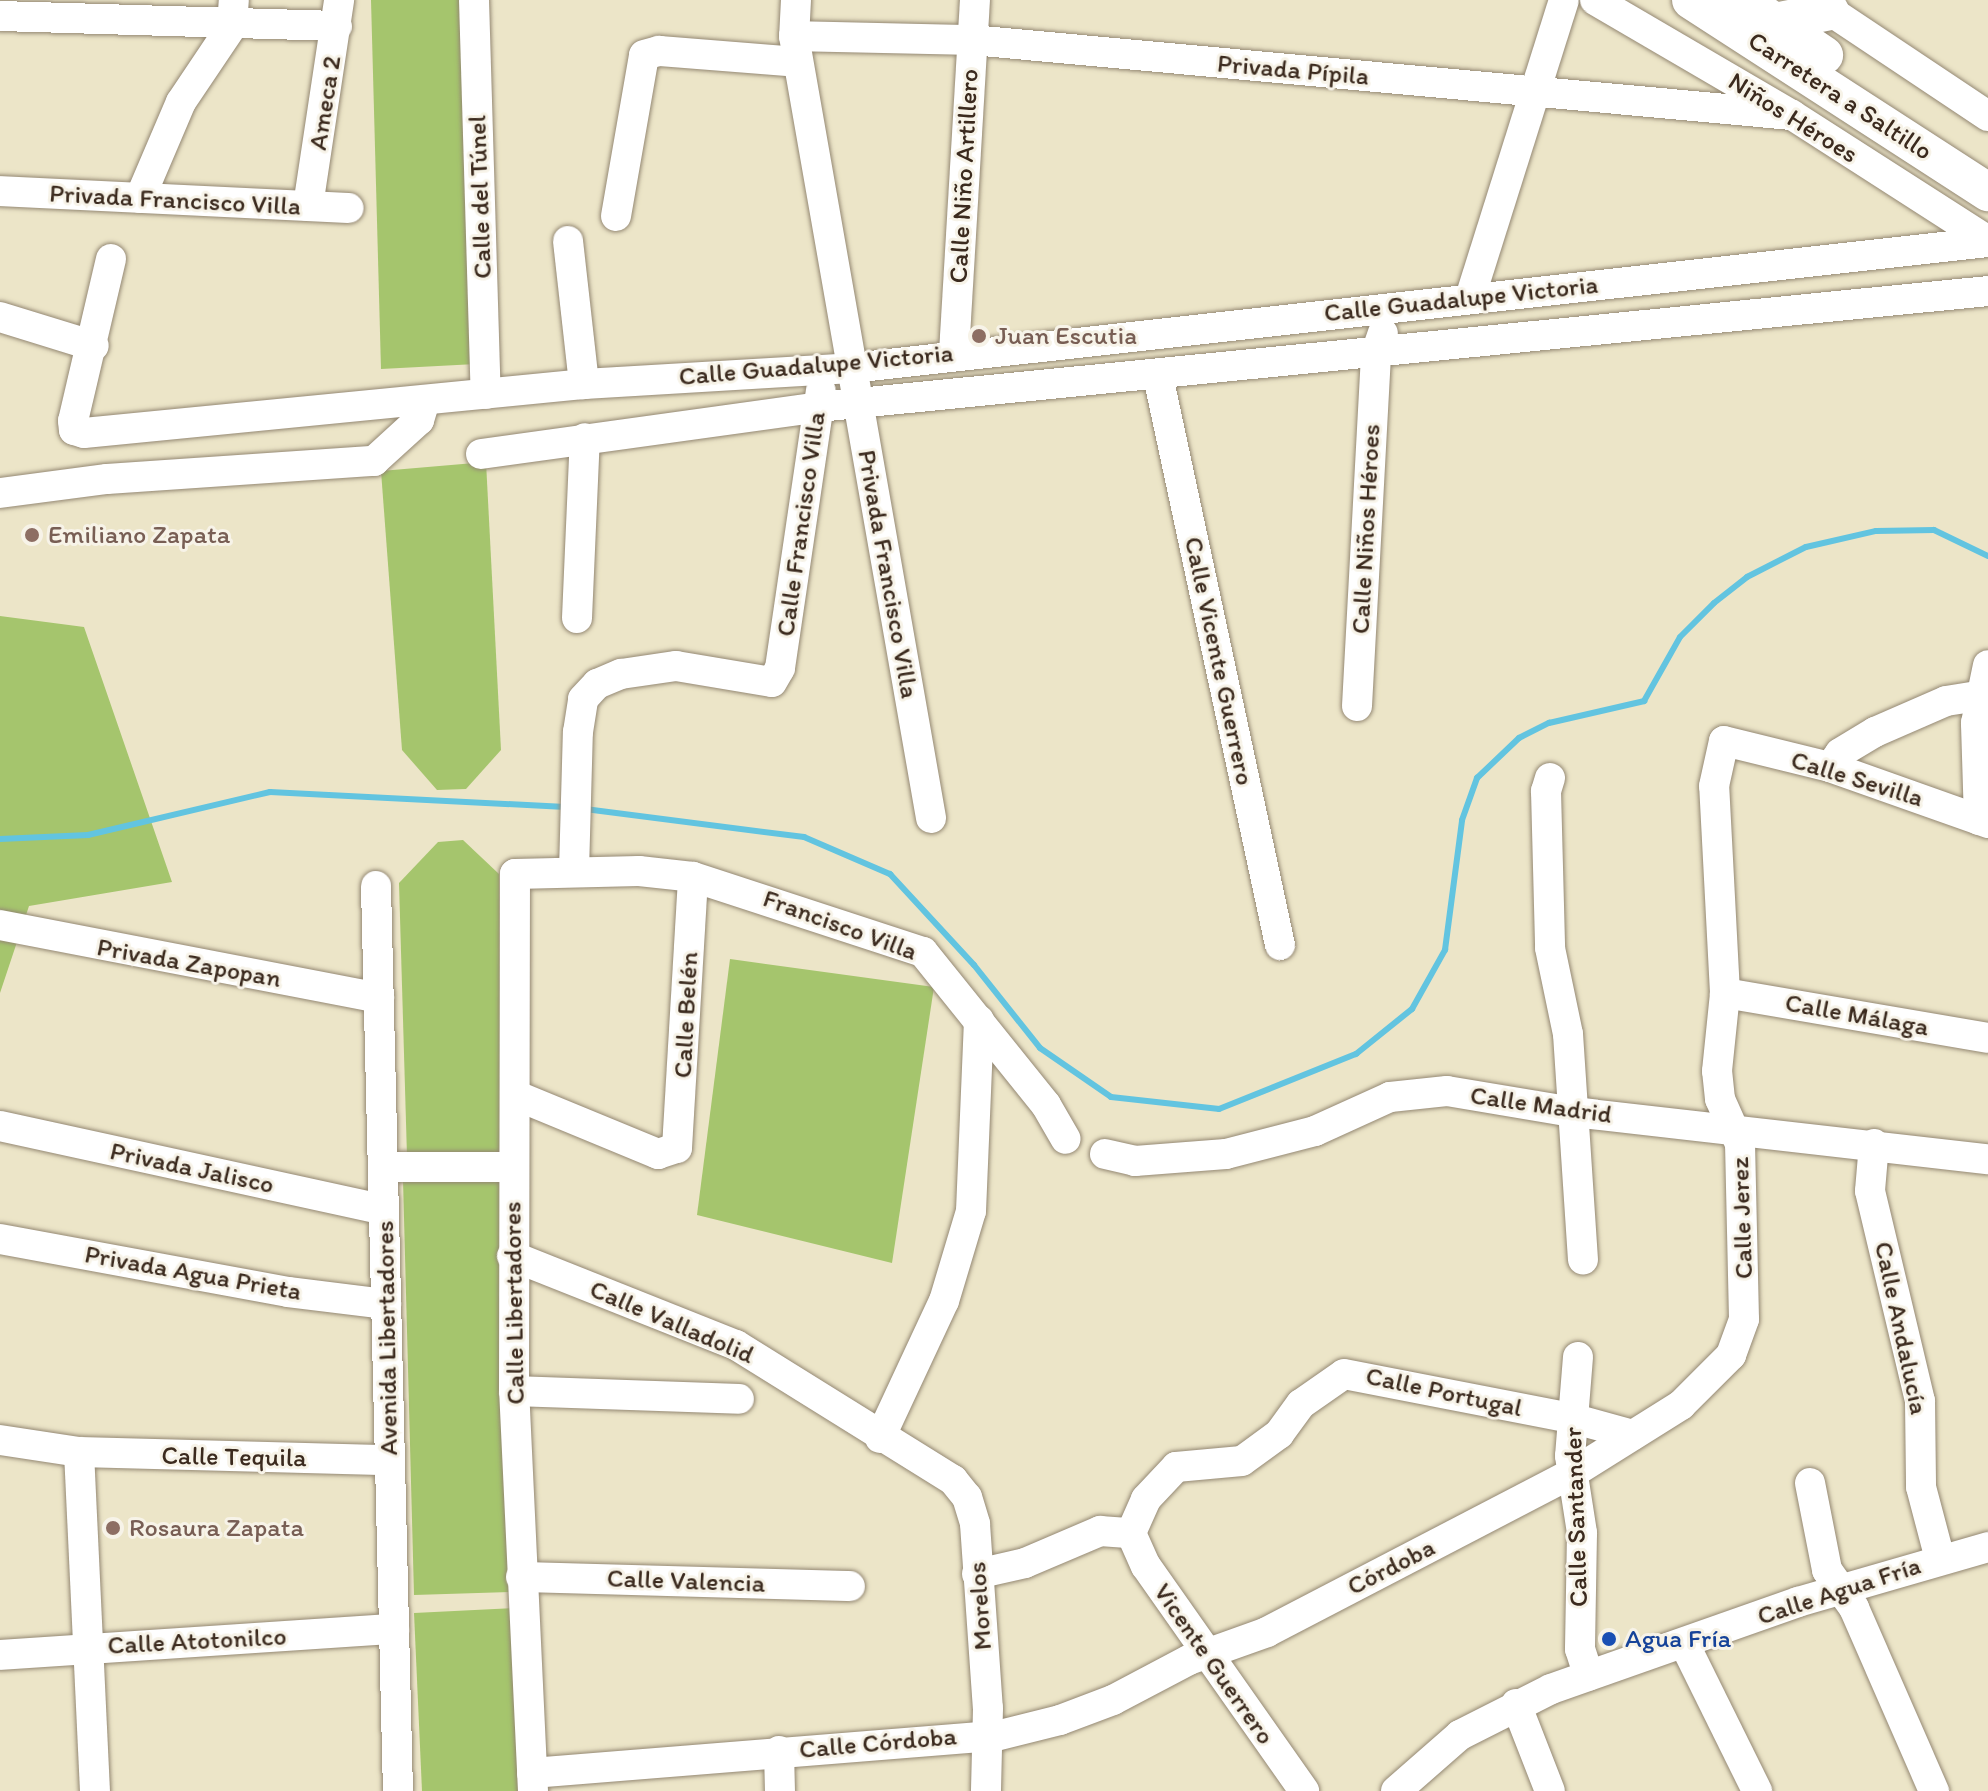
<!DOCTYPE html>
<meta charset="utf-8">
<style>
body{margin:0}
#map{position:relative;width:1988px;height:1791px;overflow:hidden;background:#ece5c8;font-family:Itim,sans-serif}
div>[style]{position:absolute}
.green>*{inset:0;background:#a5c56d}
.stream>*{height:6px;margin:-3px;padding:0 3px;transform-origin:3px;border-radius:3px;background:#62c4e0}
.roads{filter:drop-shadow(0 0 2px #948873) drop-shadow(0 0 2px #948873)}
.minor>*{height:30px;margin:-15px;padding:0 15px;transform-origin:15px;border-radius:15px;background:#fff}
.major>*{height:38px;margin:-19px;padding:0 19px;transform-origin:19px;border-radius:19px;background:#fff}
.dots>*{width:22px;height:22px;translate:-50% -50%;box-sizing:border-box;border:4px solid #f7f3e8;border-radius:50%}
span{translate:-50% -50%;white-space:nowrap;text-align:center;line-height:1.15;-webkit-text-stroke:6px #f7f3e8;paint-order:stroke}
.street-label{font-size:26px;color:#3b2a1e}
.education-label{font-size:26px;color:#785e54}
.left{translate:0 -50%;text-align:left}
.transit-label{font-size:26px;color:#164399}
</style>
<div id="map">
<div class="green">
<i style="clip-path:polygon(371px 0,467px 0,476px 364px,381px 369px)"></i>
<i style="clip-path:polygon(486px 462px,501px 750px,466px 789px,437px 790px,402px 750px,381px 471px)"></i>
<i style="clip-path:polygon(0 616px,84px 627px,172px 882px,29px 906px,0 993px)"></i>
<i style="clip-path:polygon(463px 840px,499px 874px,501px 1155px,407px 1156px,399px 883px,438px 842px)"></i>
<i style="clip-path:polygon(730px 959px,934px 987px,892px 1263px,697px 1215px)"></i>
<i style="clip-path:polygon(502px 1178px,513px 1592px,414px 1595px,403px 1180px)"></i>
<i style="clip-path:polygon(514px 1608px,522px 1791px,422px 1791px,414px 1613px)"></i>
</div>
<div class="stream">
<i style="left:585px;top:809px;width:221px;rotate:7.3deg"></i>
<i style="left:804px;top:837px;width:94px;rotate:23.3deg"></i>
<i style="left:890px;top:874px;width:124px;rotate:47.3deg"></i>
<i style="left:974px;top:965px;width:106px;rotate:51.5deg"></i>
<i style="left:1040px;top:1048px;width:86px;rotate:34.6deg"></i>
<i style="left:1111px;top:1097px;width:109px;rotate:6.3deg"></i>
<i style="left:1219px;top:1109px;width:148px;rotate:-21.9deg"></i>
<i style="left:1356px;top:1054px;width:72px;rotate:-38.8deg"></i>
<i style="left:1412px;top:1009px;width:68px;rotate:-60.8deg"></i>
<i style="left:1445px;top:950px;width:131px;rotate:-82.5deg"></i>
<i style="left:1462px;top:820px;width:45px;rotate:-70.3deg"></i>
<i style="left:1477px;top:778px;width:58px;rotate:-43.6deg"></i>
<i style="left:1519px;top:738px;width:34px;rotate:-27deg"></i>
<i style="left:1549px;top:723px;width:98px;rotate:-13deg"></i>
<i style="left:1644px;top:701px;width:73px;rotate:-60.6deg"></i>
<i style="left:1680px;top:637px;width:48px;rotate:-45deg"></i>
<i style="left:1714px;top:603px;width:42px;rotate:-38.2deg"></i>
<i style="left:1747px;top:577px;width:66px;rotate:-27deg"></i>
<i style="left:1806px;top:547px;width:72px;rotate:-12.9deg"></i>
<i style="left:1876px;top:531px;width:58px;rotate:-1deg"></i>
<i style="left:1934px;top:530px;width:60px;rotate:25.7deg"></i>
<i style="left:0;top:839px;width:88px;rotate:-2.6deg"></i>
<i style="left:88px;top:835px;width:187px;rotate:-13.3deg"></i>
<i style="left:270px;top:792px;width:296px;rotate:2.9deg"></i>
</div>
<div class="roads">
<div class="minor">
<i style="left:474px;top:0;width:394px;rotate:88.3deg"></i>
<i style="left:796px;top:0;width:36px;rotate:93deg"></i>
<i style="left:794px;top:36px;width:794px;rotate:80.06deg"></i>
<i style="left:1595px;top:0;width:228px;rotate:30.3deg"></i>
<i style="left:1792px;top:115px;width:233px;rotate:32.7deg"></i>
<i style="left:1814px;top:0;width:209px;rotate:33.7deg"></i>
<i style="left:0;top:16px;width:337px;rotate:1.7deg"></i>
<i style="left:794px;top:36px;width:178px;rotate:1.3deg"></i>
<i style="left:972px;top:40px;width:823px;rotate:5.23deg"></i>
<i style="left:0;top:191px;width:349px;rotate:2.8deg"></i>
<i style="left:140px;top:198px;width:104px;rotate:-66.9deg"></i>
<i style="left:181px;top:102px;width:92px;rotate:-56.1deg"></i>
<i style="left:232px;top:26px;width:26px;rotate:-86deg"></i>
<i style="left:308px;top:206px;width:208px;rotate:-81.4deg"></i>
<i style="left:616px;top:216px;width:163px;rotate:-80.1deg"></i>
<i style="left:644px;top:55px;width:16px;rotate:-15deg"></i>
<i style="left:659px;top:51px;width:139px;rotate:4.5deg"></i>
<i style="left:568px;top:241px;width:144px;rotate:83.6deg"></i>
<i style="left:111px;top:259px;width:166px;rotate:103.2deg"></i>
<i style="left:73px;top:421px;width:9px;rotate:84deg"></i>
<i style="left:74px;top:430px;width:10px;rotate:17deg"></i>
<i style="left:84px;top:433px;width:502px;rotate:-5.6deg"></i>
<i style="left:584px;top:384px;width:268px;rotate:-3.4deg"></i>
<i style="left:852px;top:368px;width:1143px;rotate:-6.33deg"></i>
<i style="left:1470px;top:298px;width:312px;rotate:-72.5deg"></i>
<i style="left:0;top:317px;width:98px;rotate:17.1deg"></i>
<i style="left:954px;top:353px;width:354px;rotate:-86.6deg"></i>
<i style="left:1158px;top:376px;width:582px;rotate:77.9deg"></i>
<i style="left:481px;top:454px;width:340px;rotate:-7.9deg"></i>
<i style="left:818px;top:407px;width:1176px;rotate:-5.66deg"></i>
<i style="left:0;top:493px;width:108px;rotate:-7.5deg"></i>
<i style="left:107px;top:479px;width:268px;rotate:-3.9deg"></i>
<i style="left:374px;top:461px;width:61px;rotate:-42.3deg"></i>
<i style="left:419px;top:420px;width:21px;rotate:-73deg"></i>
<i style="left:577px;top:618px;width:180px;rotate:-87.5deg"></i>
<i style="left:1357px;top:706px;width:354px;rotate:-86.9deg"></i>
<i style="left:1376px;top:353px;width:21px;rotate:-71deg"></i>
<i style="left:1830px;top:767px;width:17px;rotate:-54deg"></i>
<i style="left:1840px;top:753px;width:41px;rotate:-31deg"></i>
<i style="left:1875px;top:732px;width:77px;rotate:-23.6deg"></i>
<i style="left:1946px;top:701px;width:33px;rotate:-9deg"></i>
<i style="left:1550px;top:778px;width:14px;rotate:107deg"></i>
<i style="left:1546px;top:791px;width:157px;rotate:88.5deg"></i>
<i style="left:1550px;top:948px;width:88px;rotate:78.2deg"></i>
<i style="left:1568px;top:1034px;width:226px;rotate:86.2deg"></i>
<i style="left:1979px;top:820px;width:97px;rotate:-91.8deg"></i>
<i style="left:1976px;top:723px;width:59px;rotate:-78.3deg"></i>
<i style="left:574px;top:871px;width:139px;rotate:-88.4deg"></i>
<i style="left:578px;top:732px;width:33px;rotate:-81deg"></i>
<i style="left:583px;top:699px;width:21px;rotate:-47deg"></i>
<i style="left:597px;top:684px;width:26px;rotate:-23deg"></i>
<i style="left:621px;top:674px;width:56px;rotate:-8.3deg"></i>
<i style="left:676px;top:666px;width:97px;rotate:9.5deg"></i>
<i style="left:772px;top:682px;width:16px;rotate:-60deg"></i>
<i style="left:780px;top:668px;width:280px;rotate:-81.6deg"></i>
<i style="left:376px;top:886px;width:905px;rotate:88.61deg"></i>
<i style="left:0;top:925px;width:386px;rotate:10.9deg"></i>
<i style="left:1725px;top:993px;width:267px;rotate:9.7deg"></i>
<i style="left:515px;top:1095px;width:155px;rotate:22.4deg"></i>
<i style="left:658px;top:1154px;width:20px;rotate:-18deg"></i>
<i style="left:677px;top:1148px;width:271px;rotate:-86.6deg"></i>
<i style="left:0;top:1126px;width:393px;rotate:12.3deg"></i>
<i style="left:1874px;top:1144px;width:47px;rotate:94.9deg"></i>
<i style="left:1870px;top:1191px;width:216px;rotate:76.6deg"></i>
<i style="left:1920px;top:1401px;width:86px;rotate:89.3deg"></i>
<i style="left:1921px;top:1487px;width:74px;rotate:75.2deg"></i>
<i style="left:1105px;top:1154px;width:31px;rotate:13deg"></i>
<i style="left:1135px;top:1161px;width:91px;rotate:-4.4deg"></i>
<i style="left:1226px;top:1154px;width:92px;rotate:-14.5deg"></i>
<i style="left:1315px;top:1131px;width:82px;rotate:-24.4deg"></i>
<i style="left:1390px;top:1097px;width:57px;rotate:-6deg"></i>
<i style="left:1447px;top:1091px;width:128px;rotate:9.5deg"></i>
<i style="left:1573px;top:1112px;width:418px;rotate:6.5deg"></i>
<i style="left:383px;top:1167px;width:130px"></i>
<i style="left:0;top:1239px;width:293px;rotate:10.4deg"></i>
<i style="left:288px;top:1292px;width:99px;rotate:7deg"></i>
<i style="left:512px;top:1256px;width:241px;rotate:21.7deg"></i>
<i style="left:736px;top:1345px;width:256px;rotate:31.9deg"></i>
<i style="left:953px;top:1480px;width:22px;rotate:51deg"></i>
<i style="left:967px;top:1497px;width:28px;rotate:73deg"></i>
<i style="left:975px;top:1524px;width:184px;rotate:86deg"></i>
<i style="left:988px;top:1708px;width:83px;rotate:91.4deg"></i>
<i style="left:1578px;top:1357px;width:99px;rotate:94.6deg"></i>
<i style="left:1570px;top:1456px;width:78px;rotate:81.1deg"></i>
<i style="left:1582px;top:1533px;width:116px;rotate:91deg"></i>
<i style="left:1580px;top:1649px;width:28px;rotate:72deg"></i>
<i style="left:514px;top:1391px;width:225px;rotate:2deg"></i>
<i style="left:880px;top:1438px;width:151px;rotate:-65deg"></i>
<i style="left:944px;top:1301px;width:94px;rotate:-73.3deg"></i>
<i style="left:971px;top:1211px;width:191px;rotate:-87.6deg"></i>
<i style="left:0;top:1440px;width:80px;rotate:8.6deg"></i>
<i style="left:79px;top:1452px;width:311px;rotate:1.5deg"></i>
<i style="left:79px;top:1452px;width:339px;rotate:87.3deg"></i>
<i style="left:1810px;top:1483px;width:89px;rotate:78.9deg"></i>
<i style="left:1827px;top:1570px;width:47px;rotate:54.6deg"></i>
<i style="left:1854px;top:1608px;width:200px;rotate:66.4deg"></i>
<i style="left:1131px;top:1533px;width:37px;rotate:-66deg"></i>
<i style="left:1146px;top:1499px;width:44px;rotate:-46.8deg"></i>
<i style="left:1176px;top:1467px;width:66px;rotate:-5.2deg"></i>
<i style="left:1242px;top:1461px;width:46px;rotate:-36.1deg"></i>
<i style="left:1279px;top:1434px;width:37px;rotate:-54deg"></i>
<i style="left:1301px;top:1404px;width:52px;rotate:-34.9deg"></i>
<i style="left:1344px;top:1374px;width:231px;rotate:11deg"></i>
<i style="left:1571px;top:1418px;width:64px;rotate:15.3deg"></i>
<i style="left:1131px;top:1533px;width:36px;rotate:66deg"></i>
<i style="left:1146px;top:1566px;width:275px;rotate:54.9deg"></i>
<i style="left:977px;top:1574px;width:49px;rotate:-12.9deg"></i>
<i style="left:1025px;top:1563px;width:82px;rotate:-23.1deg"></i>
<i style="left:1100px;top:1531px;width:31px;rotate:4deg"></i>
<i style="left:521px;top:1577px;width:329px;rotate:1.6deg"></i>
<i style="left:1684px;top:1643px;width:165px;rotate:63.7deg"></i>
<i style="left:0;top:1655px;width:395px;rotate:-3.8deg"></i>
<i style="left:1516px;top:1704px;width:93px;rotate:68.7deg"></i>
<i style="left:779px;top:1751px;width:40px;rotate:88.6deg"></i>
<i style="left:532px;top:1773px;width:465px;rotate:-4.6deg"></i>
<i style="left:996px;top:1736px;width:66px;rotate:-14deg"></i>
<i style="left:1060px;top:1720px;width:57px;rotate:-20.7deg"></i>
<i style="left:1113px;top:1700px;width:86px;rotate:-27.8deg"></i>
<i style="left:1189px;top:1660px;width:83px;rotate:-19.7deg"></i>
<i style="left:1267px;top:1632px;width:343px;rotate:-27.5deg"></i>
<i style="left:1571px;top:1474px;width:130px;rotate:-32.1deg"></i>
<i style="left:1681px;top:1405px;width:71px;rotate:-45deg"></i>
<i style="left:1731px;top:1355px;width:38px;rotate:-70deg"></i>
<i style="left:1744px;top:1319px;width:175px;rotate:-91.3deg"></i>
<i style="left:1740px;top:1144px;width:49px;rotate:-114deg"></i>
<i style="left:1720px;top:1099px;width:28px;rotate:-96deg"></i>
<i style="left:1717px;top:1071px;width:78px;rotate:-84.1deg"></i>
<i style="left:1725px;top:993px;width:207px;rotate:-93deg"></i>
<i style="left:1714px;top:786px;width:46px;rotate:-77.5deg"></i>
<i style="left:1724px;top:741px;width:109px;rotate:13.8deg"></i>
<i style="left:1830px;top:767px;width:168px;rotate:19.5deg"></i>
<i style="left:533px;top:1791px;width:400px;rotate:-92.7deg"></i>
<i style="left:514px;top:1391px;width:517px;rotate:-89.89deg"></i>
<i style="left:515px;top:874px;width:124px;rotate:-1.4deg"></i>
<i style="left:639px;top:871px;width:54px;rotate:6.3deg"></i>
<i style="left:693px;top:877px;width:242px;rotate:18.1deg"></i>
<i style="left:923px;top:952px;width:196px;rotate:51.2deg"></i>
<i style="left:1046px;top:1105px;width:39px;rotate:60deg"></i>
<i style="left:1396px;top:1791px;width:85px;rotate:-41.2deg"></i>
<i style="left:1460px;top:1735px;width:102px;rotate:-26.8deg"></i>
<i style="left:1551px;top:1689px;width:262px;rotate:-19.4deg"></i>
<i style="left:1798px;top:1602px;width:198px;rotate:-16.1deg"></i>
</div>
<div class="major">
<i style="left:1691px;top:0;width:354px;rotate:32.9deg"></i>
<i style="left:1742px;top:0;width:99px;rotate:33.9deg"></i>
<i style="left:1775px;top:22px;width:56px;rotate:-11.3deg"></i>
</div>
</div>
<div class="dots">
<i style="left:979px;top:336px;background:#8d6e63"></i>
<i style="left:32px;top:535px;background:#8d6e63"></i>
<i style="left:113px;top:1528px;background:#8d6e63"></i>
<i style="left:1609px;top:1639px;background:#1a4fb4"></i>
</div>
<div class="street-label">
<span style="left:1293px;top:70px;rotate:5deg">Privada Pípila</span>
<span style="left:1840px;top:96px;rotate:33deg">Carretera a Saltillo</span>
<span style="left:325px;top:103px;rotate:-81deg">Ameca 2</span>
<span style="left:1793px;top:118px;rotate:32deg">Niños Héroes</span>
<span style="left:964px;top:176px;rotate:-87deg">Calle Niño Artillero</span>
<span style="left:480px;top:197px;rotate:-92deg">Calle del Túnel</span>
<span style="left:175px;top:200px;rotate:3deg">Privada Francisco Villa</span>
<span style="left:1461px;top:299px;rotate:-6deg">Calle Guadalupe Victoria</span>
<span style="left:816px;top:365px;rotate:-5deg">Calle Guadalupe Victoria</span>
<span style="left:801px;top:524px;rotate:-82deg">Calle Francisco Villa</span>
<span style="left:1366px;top:529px;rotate:-87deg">Calle Niños Héroes</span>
<span style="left:888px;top:574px;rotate:80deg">Privada Francisco Villa</span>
<span style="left:1219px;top:661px;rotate:78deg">Calle Vicente Guerrero</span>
<span style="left:1857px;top:779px;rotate:17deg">Calle Sevilla</span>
<span style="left:840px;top:925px;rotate:20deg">Francisco Villa</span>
<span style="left:189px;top:963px;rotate:10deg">Privada Zapopan</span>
<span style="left:686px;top:1015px;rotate:-87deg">Calle Belén</span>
<span style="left:1857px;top:1015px;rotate:10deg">Calle Málaga</span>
<span style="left:1541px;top:1105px;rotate:8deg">Calle Madrid</span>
<span style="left:192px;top:1168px;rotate:12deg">Privada Jalisco</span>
<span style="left:1742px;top:1218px;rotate:-92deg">Calle Jerez</span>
<span style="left:193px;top:1273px;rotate:10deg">Privada Agua Prieta</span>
<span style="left:514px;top:1303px;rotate:-91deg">Calle Libertadores</span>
<span style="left:672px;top:1322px;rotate:23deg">Calle Valladolid</span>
<span style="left:1901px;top:1328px;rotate:78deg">Calle Andalucía</span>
<span style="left:387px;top:1338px;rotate:-91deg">Avenida Libertadores</span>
<span style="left:1444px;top:1392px;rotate:12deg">Calle Portugal</span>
<span style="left:234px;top:1457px;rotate:1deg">Calle Tequila</span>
<span style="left:1576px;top:1517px;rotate:-92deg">Calle Santander</span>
<span style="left:1391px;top:1567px;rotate:-27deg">Córdoba</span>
<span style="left:686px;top:1581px;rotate:2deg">Calle Valencia</span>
<span style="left:1839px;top:1591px;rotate:-18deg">Calle Agua Fría</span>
<span style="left:980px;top:1606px;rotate:-94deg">Morelos</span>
<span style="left:197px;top:1641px;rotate:-3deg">Calle Atotonilco</span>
<span style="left:1214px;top:1664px;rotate:55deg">Vicente Guerrero</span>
<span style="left:878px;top:1743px;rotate:-5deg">Calle Córdoba</span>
</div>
<div class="education-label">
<span class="left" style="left:995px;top:336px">Juan Escutia</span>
<span class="left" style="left:48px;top:535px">Emiliano Zapata</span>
<span class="left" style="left:129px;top:1528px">Rosaura Zapata</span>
</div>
<div class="transit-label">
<span class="left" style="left:1625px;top:1639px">Agua Fría</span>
</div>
</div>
